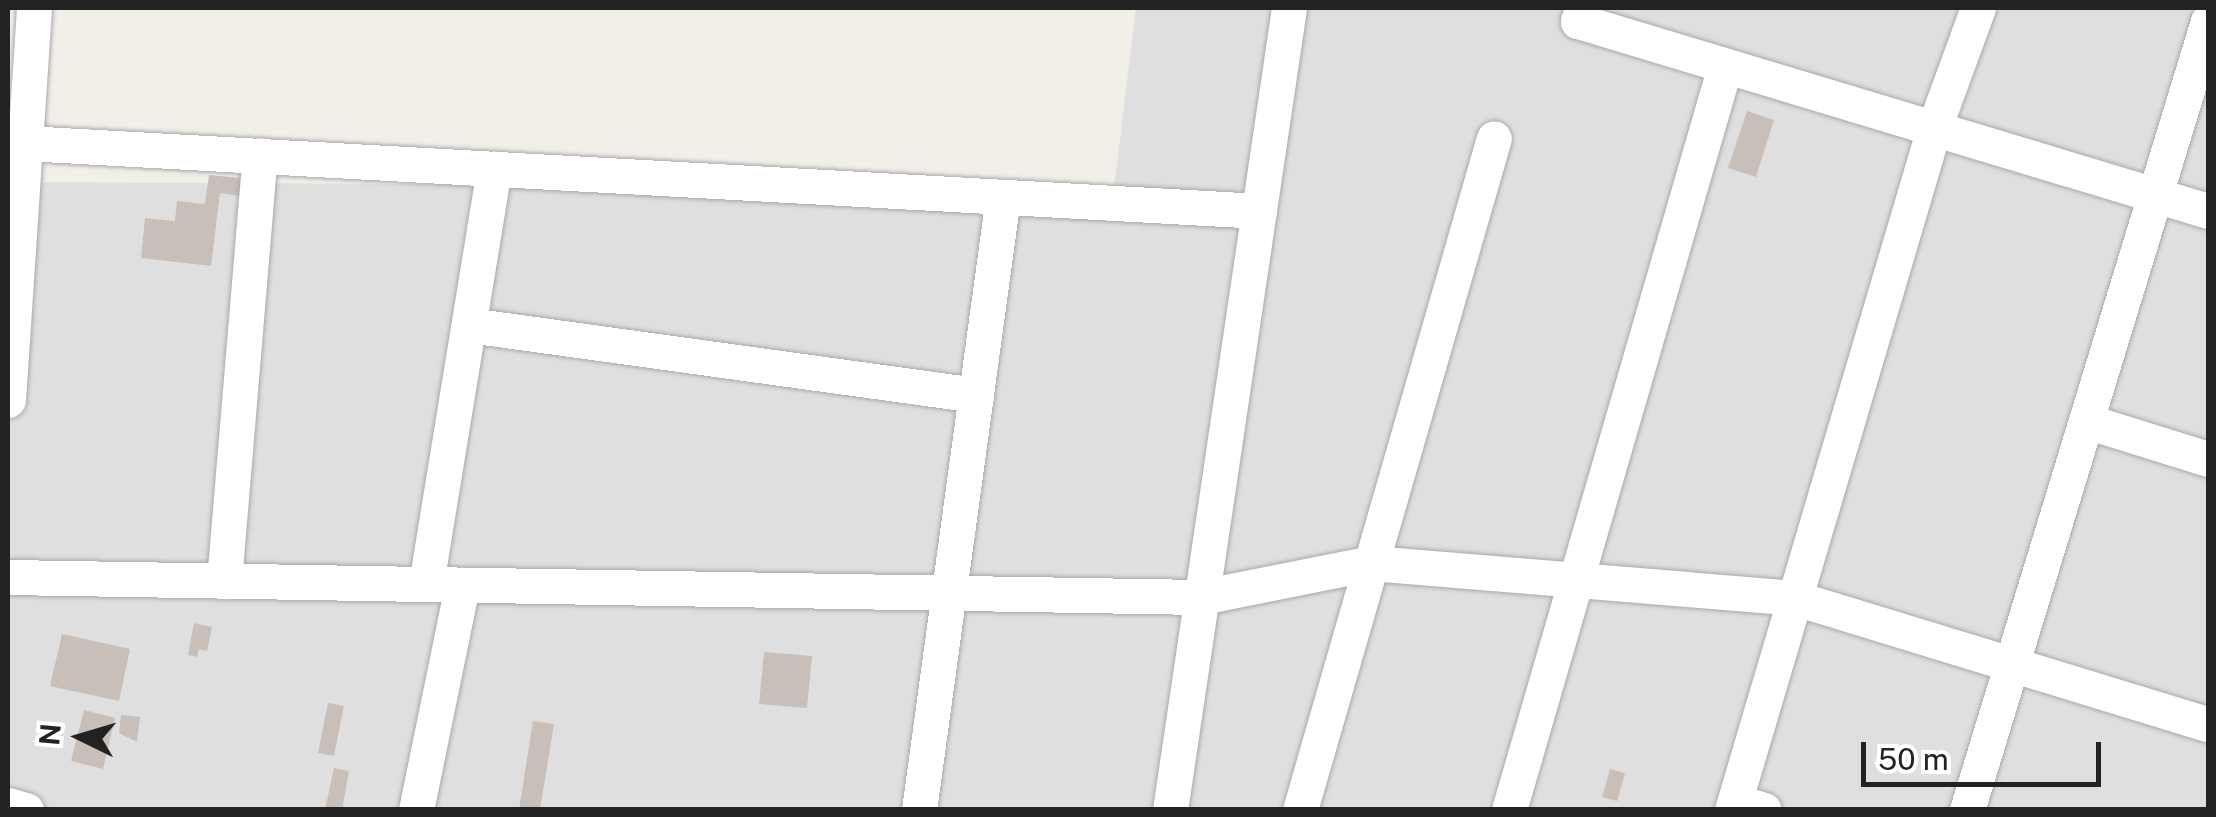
<!DOCTYPE html>
<style>
body{margin:0}
#map{position:relative;width:2216px;height:817px;overflow:hidden;background:#f2efe9;font-family:"Public Sans",sans-serif}
div>[style]{position:absolute}
.residential>*{inset:0;background:#e0dfdf}
.building>*{inset:0;background:#c7bfb8}
.roads{filter:drop-shadow(0 0 2px #a9a9a9) drop-shadow(0 0 2px #a9a9a9)}
.street>*{height:35px;margin:-17.5px;padding:0 17.5px;transform-origin:17.5px;border-radius:17.5px;background:#fff}
span{translate:-50% -50%;white-space:nowrap;text-align:center;line-height:1.15;-webkit-text-stroke:8px #fff;paint-order:stroke}
.frame{position:absolute;inset:0;border:10px solid #222;pointer-events:none}
.north{position:absolute;left:30px;top:687px;width:100px;height:100px;-webkit-text-stroke:8px #fff;paint-order:stroke;rotate:275deg;font-size:28px;font-weight:700;line-height:40px;text-align:center;color:#222}
.north::after{content:'';display:block;margin:auto;width:35px;height:45px;background:#222;clip-path:polygon(50% 0,100% 100%,50% 72%,0 100%)}
.scale{position:absolute;left:1861px;top:742px;width:240px;height:45px;box-sizing:border-box;border:5px solid #222;border-top:0;padding-left:12px;font-size:30px;line-height:35px;white-space:nowrap;color:#222;-webkit-text-stroke:8px #fff;paint-order:stroke}
</style>
<div id="map">
<div class="residential">
<i style="clip-path:polygon(1136px 8px,2208px 8px,2208px 809px,8px 810px,8px 182px,1114px 188px)"></i>
</div>
<div class="building">
<i style="clip-path:polygon(1747px 111px,1774px 120px,1756px 177px,1728px 168px)"></i>
<i style="clip-path:polygon(209px 175px,241px 178px,239px 196px,220px 193px,211px 266px,141px 258px,145px 218px,175px 221px,177px 201px,205px 204px)"></i>
<i style="clip-path:polygon(194px 623px,212px 627px,207px 651px,199px 649px,197px 657px,188px 655px)"></i>
<i style="clip-path:polygon(62px 634px,130px 649px,119px 701px,50px 686px)"></i>
<i style="clip-path:polygon(764px 652px,812px 656px,807px 708px,759px 704px)"></i>
<i style="clip-path:polygon(328px 703px,344px 706px,334px 756px,318px 753px)"></i>
<i style="clip-path:polygon(84px 710px,115px 718px,103px 769px,71px 761px)"></i>
<i style="clip-path:polygon(121px 715px,140px 717px,137px 742px,119px 733px)"></i>
<i style="clip-path:polygon(533px 721px,554px 724px,540px 810px,519px 810px)"></i>
<i style="clip-path:polygon(334px 768px,349px 771px,342px 810px,325px 810px)"></i>
<i style="clip-path:polygon(1610px 769px,1625px 773px,1617px 801px,1602px 797px)"></i>
</div>
<div class="roads">
<div class="street">
<i style="left:1582px;top:8px;width:14px;rotate:107deg"></i>
<i style="left:1578px;top:21px;width:658px;rotate:16.78deg"></i>
<i style="left:25px;top:143px;width:1236px;rotate:3.15deg"></i>
<i style="left:469px;top:325px;width:512px;rotate:7.86deg"></i>
<i style="left:8px;top:400px;width:393px;rotate:-86.2deg"></i>
<i style="left:2086px;top:421px;width:128px;rotate:17.3deg"></i>
<i style="left:8px;top:577px;width:1193px;rotate:0.96deg"></i>
<i style="left:1201px;top:597px;width:173px;rotate:-11.3deg"></i>
<i style="left:1371px;top:563px;width:425px;rotate:4.7deg"></i>
<i style="left:1795px;top:598px;width:432px;rotate:17deg"></i>
<i style="left:224px;top:581px;width:427px;rotate:-85.2deg"></i>
<i style="left:426px;top:584px;width:421px;rotate:-80.7deg"></i>
<i style="left:1735px;top:801px;width:30px;rotate:17deg"></i>
<i style="left:8px;top:805px;width:19px;rotate:16deg"></i>
<i style="left:416px;top:810px;width:230px;rotate:-78.4deg"></i>
<i style="left:919px;top:810px;width:619px;rotate:-82.2deg"></i>
<i style="left:1170px;top:810px;width:811px;rotate:-81.56deg"></i>
<i style="left:1300px;top:810px;width:699px;rotate:-73.9deg"></i>
<i style="left:1509px;top:810px;width:775px;rotate:-73.81deg"></i>
<i style="left:1732px;top:810px;width:711px;rotate:-73.5deg"></i>
<i style="left:1934px;top:128px;width:128px;rotate:-69.9deg"></i>
<i style="left:1967px;top:810px;width:825px;rotate:-73.01deg"></i>
</div>
</div>
<div class="frame"></div>
<div class="north">N</div>
<div class="scale">50 m</div>
</div>
